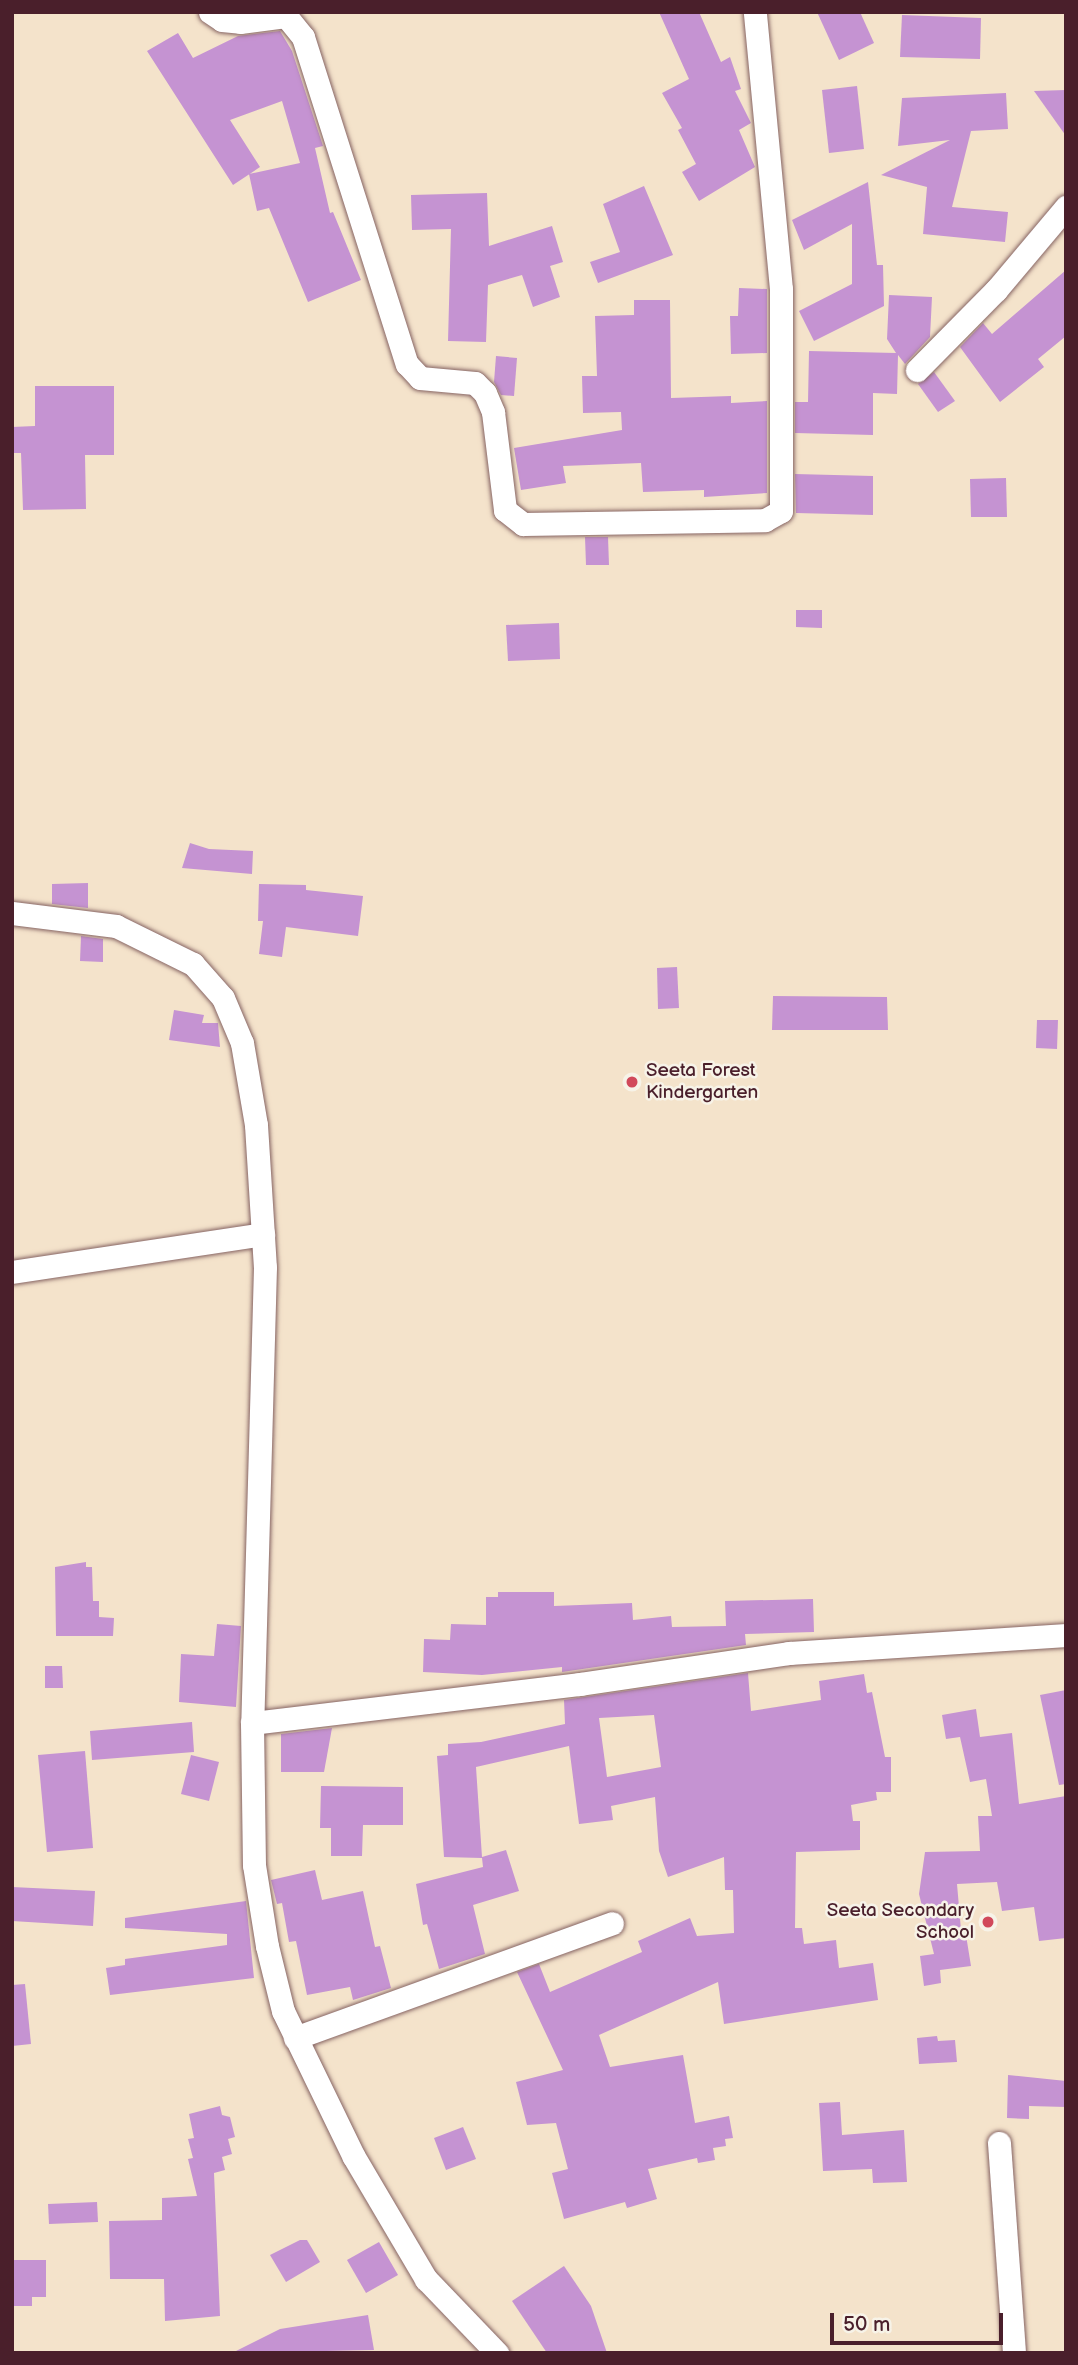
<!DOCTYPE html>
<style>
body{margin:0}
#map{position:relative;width:1078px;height:2365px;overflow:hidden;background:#f4e3cb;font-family:"Balsamiq Sans",sans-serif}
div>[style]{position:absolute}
.building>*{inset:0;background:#c593d2}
.roads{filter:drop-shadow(0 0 2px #866463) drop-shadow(0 0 2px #866463)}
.minor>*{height:23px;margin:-11.5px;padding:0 11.5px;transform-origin:11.5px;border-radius:11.5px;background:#fff}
.dots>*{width:19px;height:19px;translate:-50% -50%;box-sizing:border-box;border:4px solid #f7f3e8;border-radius:50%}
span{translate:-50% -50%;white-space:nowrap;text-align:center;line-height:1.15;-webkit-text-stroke:5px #f7f3e8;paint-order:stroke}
.poi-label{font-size:19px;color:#4a1f2b}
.left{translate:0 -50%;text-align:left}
.right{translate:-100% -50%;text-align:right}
.frame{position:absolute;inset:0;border:14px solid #4a1f2b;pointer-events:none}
.scale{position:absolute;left:830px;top:2313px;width:173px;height:32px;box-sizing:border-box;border:4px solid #4a1f2b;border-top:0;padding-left:9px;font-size:21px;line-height:24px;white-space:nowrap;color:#4a1f2b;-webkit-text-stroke:5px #f7f3e8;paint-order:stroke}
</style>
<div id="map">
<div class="building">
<i style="clip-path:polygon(659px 12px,699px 12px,721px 62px,730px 57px,741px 89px,735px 91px,751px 123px,739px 130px,755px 167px,699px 201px,682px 172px,696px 164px,678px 130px,682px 128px,662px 93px,689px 79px)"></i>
<i style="clip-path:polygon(817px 12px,860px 12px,874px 43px,839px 60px)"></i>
<i style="clip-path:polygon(902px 15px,981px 18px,980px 59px,900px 57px)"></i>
<i style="clip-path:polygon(280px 31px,292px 51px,323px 146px,315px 148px,330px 213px,333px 212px,361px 280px,308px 302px,269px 208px,257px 211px,249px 174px,300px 163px,282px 101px,230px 120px,260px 167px,233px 185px,147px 51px,178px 33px,193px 58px,238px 36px)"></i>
<i style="clip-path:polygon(857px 86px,864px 149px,829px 153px,822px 90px)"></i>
<i style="clip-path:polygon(1066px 90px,1066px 136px,1034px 91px)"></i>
<i style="clip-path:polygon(1006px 93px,1008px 129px,971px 131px,952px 207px,1008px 212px,1005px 242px,923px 234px,927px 187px,881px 175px,950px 140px,898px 146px,902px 98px)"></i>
<i style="clip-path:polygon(868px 182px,877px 265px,883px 265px,884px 306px,814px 341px,799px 311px,852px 284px,852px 224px,804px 250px,792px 220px)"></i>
<i style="clip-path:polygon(644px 186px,673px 255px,598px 283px,590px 262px,620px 252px,603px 204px)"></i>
<i style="clip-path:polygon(487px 193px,489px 246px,552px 226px,563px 262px,550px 266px,560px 297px,533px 307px,522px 275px,488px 285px,486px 342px,448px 341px,451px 229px,412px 230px,411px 195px)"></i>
<i style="clip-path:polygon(1066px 270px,1066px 336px,1038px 359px,1044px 367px,1000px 402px,960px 347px,983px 323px,992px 334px)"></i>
<i style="clip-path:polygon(739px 288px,767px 289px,767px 353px,731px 354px,730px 316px,738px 316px)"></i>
<i style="clip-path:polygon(889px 295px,932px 297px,930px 337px,905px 364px,898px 355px,897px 394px,873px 393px,873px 435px,795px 433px,795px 402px,808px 402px,809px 351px,896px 353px,887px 339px)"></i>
<i style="clip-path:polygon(634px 300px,670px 300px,671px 398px,731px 396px,731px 403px,767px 401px,767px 493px,704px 497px,704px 490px,643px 492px,641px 463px,563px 466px,566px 483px,521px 490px,514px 448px,622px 430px,621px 412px,583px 413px,582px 376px,597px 376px,595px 316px,634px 315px)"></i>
<i style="clip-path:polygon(496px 356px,517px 358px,514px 396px,501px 395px,494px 382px)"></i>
<i style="clip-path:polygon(934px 372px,955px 401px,938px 412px,918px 384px)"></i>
<i style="clip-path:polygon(35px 386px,114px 386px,114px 455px,85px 455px,86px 509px,23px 510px,21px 453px,13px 453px,12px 427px,35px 426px)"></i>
<i style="clip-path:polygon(795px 474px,873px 476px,873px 515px,796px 513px)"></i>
<i style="clip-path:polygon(1006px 478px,1007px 517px,971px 517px,970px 479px)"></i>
<i style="clip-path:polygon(585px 537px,608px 537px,609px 565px,586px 565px)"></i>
<i style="clip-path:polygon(796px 610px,822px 610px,822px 628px,796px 627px)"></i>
<i style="clip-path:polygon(559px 623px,560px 659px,508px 661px,506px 625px)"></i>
<i style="clip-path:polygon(190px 843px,209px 849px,253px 851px,252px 874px,182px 868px)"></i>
<i style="clip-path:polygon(88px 883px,88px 908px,52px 904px,52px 884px)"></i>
<i style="clip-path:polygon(259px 884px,306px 885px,306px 890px,363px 896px,358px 936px,286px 927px,282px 957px,259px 954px,263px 921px,258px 921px)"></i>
<i style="clip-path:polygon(81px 936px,103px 939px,103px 962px,80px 961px)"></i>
<i style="clip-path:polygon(677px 967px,679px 1008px,658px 1009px,657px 968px)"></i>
<i style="clip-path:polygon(773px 996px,887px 997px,888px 1030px,772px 1030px)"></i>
<i style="clip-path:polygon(174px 1010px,204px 1015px,202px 1023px,218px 1023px,220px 1047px,169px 1040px)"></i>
<i style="clip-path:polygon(1037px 1020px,1058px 1020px,1057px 1049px,1036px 1048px)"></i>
<i style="clip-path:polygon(86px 1562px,86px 1567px,92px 1567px,93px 1601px,99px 1601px,99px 1617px,114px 1618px,113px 1636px,56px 1636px,55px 1567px)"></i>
<i style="clip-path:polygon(498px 1592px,554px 1592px,554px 1606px,632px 1603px,633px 1620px,671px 1616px,672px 1627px,726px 1626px,725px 1601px,813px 1599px,814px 1632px,745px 1634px,746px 1645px,562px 1672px,562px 1667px,482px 1675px,423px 1672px,424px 1639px,450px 1640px,451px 1624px,486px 1625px,486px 1597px,498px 1597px)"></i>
<i style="clip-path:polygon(217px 1624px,241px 1626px,236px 1707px,179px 1702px,181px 1654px,214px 1656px)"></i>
<i style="clip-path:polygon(45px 1666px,62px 1666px,63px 1688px,45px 1688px)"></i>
<i style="clip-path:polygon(evenodd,748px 1673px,751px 1711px,821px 1700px,819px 1681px,864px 1674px,867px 1693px,872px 1692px,885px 1757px,891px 1757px,891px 1792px,876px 1792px,877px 1800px,851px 1805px,853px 1821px,860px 1821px,860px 1850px,796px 1852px,795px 1928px,802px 1928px,804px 1944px,836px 1940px,839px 1968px,873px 1963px,878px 2000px,724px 2024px,718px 1982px,599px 2035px,610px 2067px,683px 2055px,695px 2123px,729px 2116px,733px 2138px,725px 2139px,726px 2146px,713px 2148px,715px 2160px,698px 2163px,697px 2158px,648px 2169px,657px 2199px,627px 2208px,625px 2202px,564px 2219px,552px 2173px,568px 2169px,556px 2123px,527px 2125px,516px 2082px,563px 2070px,517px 1972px,539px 1964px,550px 1992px,642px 1952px,638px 1941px,690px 1918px,697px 1936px,734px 1933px,733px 1890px,725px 1890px,724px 1857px,668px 1877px,659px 1851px,655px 1797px,611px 1806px,613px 1820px,579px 1824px,569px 1746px,476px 1767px,482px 1857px,506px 1850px,519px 1891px,473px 1905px,485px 1954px,439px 1969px,427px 1924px,423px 1925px,416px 1884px,483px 1867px,482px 1858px,444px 1857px,437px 1756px,448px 1755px,448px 1744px,481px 1742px,565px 1724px,564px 1700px,748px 1673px,654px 1715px,661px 1767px,607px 1777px,599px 1718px,654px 1715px)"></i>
<i style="clip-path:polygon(1066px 1690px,1066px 1784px,1059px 1785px,1040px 1695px)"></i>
<i style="clip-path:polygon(976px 1709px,980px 1737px,1012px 1733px,1019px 1804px,1066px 1796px,1066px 1938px,1039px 1941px,1034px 1907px,1002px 1911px,997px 1882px,957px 1884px,961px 1930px,965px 1929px,971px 1966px,940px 1970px,941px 1983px,924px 1986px,920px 1956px,934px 1954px,919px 1894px,925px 1852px,980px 1851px,978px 1816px,992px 1816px,986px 1779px,970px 1782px,960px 1737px,946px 1739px,942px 1715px)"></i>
<i style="clip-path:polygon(192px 1722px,194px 1752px,92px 1760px,90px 1731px)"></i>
<i style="clip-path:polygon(332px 1728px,324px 1772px,281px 1772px,281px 1734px)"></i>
<i style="clip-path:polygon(85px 1751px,93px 1848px,47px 1852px,38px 1755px)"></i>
<i style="clip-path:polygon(191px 1755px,219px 1762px,209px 1801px,181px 1794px)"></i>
<i style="clip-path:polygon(321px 1786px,403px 1787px,403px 1825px,363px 1825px,362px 1856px,331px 1856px,331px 1828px,320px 1828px)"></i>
<i style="clip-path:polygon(315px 1870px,322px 1900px,363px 1891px,375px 1947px,380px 1946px,391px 1988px,353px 2000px,350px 1987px,307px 1995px,296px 1941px,289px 1942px,282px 1903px,277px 1904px,271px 1880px)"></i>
<i style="clip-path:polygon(12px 1887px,95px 1891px,93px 1926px,12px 1921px)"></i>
<i style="clip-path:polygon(246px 1901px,254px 1978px,110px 1995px,106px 1968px,125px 1965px,125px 1959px,227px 1945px,227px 1934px,125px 1928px,125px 1918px)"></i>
<i style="clip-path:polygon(25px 1984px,31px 2044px,12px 2046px,12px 1985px)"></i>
<i style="clip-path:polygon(937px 2036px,938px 2041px,955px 2040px,957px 2062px,919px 2064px,917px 2038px)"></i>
<i style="clip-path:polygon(1008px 2075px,1066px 2081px,1066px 2107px,1029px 2106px,1029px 2119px,1007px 2118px)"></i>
<i style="clip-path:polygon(840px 2102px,842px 2135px,904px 2130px,907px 2182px,873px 2183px,872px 2169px,823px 2171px,819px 2103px)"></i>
<i style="clip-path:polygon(220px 2106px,222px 2115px,230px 2117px,235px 2137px,228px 2139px,232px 2154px,222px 2157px,225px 2170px,214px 2173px,220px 2316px,165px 2321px,164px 2279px,110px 2279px,109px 2221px,162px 2220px,162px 2198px,197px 2196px,188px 2159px,193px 2158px,188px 2139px,194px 2138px,189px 2114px)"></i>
<i style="clip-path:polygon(463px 2127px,476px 2159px,446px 2170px,434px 2138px)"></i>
<i style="clip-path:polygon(97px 2202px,98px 2222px,49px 2224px,48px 2204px)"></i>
<i style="clip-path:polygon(300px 2240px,307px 2240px,320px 2262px,286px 2282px,270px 2255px)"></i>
<i style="clip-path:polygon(379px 2242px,398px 2275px,366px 2293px,347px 2260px)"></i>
<i style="clip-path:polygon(12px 2260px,46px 2260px,46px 2297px,32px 2297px,32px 2306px,12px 2306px)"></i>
<i style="clip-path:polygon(564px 2266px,591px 2306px,607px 2353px,547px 2353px,512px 2301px)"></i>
<i style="clip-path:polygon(368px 2315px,374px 2350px,232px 2353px,280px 2329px)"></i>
</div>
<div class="roads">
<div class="minor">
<i style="left:210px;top:12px;width:14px;rotate:34deg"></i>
<i style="left:222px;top:20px;width:18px;rotate:6deg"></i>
<i style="left:240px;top:22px;width:46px;rotate:-7.4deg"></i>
<i style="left:286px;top:16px;width:27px;rotate:51deg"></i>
<i style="left:303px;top:37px;width:343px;rotate:72.4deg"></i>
<i style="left:407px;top:364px;width:19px;rotate:47deg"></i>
<i style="left:420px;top:378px;width:55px;rotate:5.2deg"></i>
<i style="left:475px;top:383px;width:14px;rotate:45deg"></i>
<i style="left:485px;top:393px;width:21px;rotate:67deg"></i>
<i style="left:493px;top:412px;width:99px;rotate:83deg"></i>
<i style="left:505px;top:510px;width:23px;rotate:38deg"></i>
<i style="left:523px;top:524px;width:242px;rotate:-0.9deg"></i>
<i style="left:765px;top:520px;width:18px;rotate:-29deg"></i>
<i style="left:781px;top:511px;width:222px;rotate:-90deg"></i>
<i style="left:781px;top:289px;width:278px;rotate:-95.4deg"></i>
<i style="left:917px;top:370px;width:112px;rotate:-45.4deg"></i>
<i style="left:996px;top:290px;width:109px;rotate:-49.9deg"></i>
<i style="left:12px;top:913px;width:105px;rotate:7.1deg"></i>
<i style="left:116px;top:926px;width:86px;rotate:26.3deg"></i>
<i style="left:193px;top:964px;width:45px;rotate:48.6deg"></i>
<i style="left:223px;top:998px;width:49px;rotate:67.1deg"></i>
<i style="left:242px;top:1043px;width:83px;rotate:80.3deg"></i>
<i style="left:256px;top:1125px;width:142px;rotate:86.4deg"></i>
<i style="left:265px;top:1267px;width:456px;rotate:91.6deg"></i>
<i style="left:252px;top:1723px;width:142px;rotate:89.2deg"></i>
<i style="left:254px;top:1865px;width:82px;rotate:80.9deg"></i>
<i style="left:267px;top:1946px;width:67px;rotate:76.2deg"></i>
<i style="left:283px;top:2011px;width:162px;rotate:64.1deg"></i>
<i style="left:354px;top:2157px;width:142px;rotate:59.5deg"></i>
<i style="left:426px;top:2279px;width:103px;rotate:46.2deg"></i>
<i style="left:12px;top:1272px;width:254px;rotate:-8.6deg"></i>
<i style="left:252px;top:1723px;width:330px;rotate:-6.8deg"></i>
<i style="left:580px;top:1684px;width:211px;rotate:-8.4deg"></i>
<i style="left:789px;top:1653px;width:278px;rotate:-3.7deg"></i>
<i style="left:295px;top:2038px;width:337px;rotate:-19.9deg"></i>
<i style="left:999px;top:2143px;width:211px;rotate:85.9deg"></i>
</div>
</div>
<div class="dots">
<i style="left:632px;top:1082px;background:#d1495b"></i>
<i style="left:988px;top:1922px;background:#d1495b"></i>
</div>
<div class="poi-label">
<span class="left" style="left:646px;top:1082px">Seeta Forest<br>Kindergarten</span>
<span class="right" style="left:974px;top:1922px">Seeta Secondary<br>School</span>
</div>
<div class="frame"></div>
<div class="scale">50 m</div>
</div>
